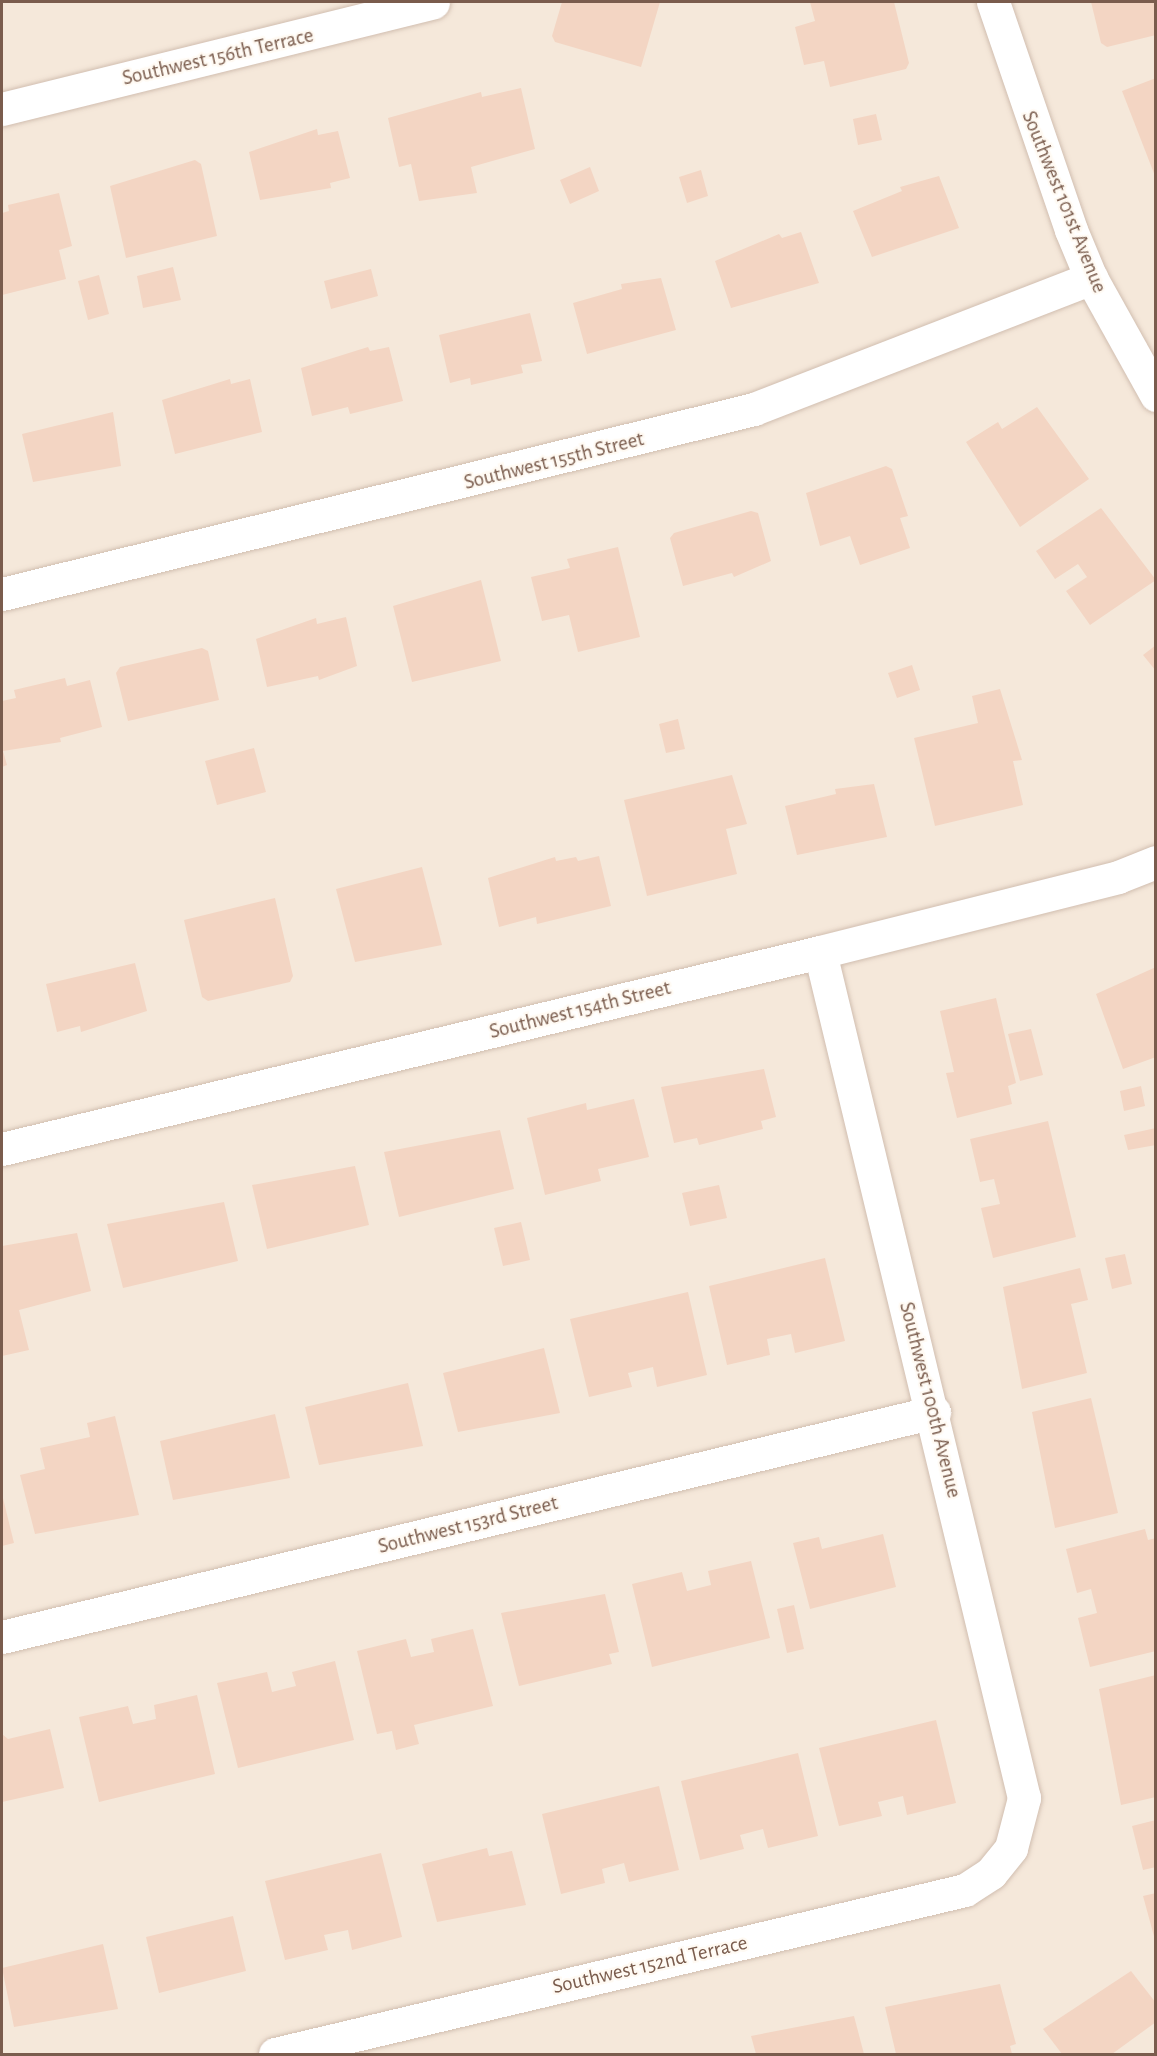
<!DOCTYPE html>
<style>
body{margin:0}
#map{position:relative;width:1157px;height:2056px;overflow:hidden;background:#fdf6ec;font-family:"Alegreya Sans",sans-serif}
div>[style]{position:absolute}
.residential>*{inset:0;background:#f5e8da}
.building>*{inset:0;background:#f3d5c3}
.roads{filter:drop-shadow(0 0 2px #d1beb0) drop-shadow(0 0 2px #d1beb0)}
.minor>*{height:33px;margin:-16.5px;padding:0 16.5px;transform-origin:16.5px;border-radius:16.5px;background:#fff}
span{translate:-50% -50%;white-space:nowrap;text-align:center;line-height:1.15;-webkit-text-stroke:4.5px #fffaf3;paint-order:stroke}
.street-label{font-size:21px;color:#7a5c4d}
.frame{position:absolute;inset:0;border:3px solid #7a5c4d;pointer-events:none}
</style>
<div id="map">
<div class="residential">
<i style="clip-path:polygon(2px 2px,1155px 2px,1155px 2054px,2px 2054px)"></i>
</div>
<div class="building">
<i style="clip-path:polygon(562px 2px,660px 2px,641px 67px,555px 42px,552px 36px)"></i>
<i style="clip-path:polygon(810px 2px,894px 2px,909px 63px,906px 69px,830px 87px,824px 61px,804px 65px,795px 27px,815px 21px)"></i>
<i style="clip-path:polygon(1091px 2px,1156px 2px,1156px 35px,1107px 47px,1101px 43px)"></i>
<i style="clip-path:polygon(1156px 78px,1156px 176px,1155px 176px,1122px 91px)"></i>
<i style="clip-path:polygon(521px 88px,535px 149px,471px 167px,477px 193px,419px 201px,411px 164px,399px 167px,388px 118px,481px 92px,482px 97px)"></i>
<i style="clip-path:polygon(876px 114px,882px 140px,858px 145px,853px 119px)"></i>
<i style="clip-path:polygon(317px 129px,318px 135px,338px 131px,350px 178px,330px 183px,331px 188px,260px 200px,249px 152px)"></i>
<i style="clip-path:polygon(195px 160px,201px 164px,217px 236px,126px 258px,110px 186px)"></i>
<i style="clip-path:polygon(590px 167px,599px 191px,570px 204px,560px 180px)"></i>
<i style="clip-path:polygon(701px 170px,708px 196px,687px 203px,679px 177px)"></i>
<i style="clip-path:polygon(939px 176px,959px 228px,872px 257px,853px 211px,902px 191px,900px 187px)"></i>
<i style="clip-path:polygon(59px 193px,72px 246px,59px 250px,66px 279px,2px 295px,2px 213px,9px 211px,8px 205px)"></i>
<i style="clip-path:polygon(801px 232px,819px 283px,731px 308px,715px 261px,779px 234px,782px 238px)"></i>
<i style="clip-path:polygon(173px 267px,181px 300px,143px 308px,137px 276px)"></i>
<i style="clip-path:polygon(371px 269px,378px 296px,331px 309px,324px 281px)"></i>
<i style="clip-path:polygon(99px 275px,109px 314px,88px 320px,78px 281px)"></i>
<i style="clip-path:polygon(661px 278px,676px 330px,587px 354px,573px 303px,622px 289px,621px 284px)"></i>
<i style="clip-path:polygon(530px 313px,542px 361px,521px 365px,523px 373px,471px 385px,470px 378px,450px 383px,439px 335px)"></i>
<i style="clip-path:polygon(368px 347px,370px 351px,389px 347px,403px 401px,350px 414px,348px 407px,312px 416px,301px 368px)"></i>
<i style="clip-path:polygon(230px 379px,231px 384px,250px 379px,262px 432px,175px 454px,162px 400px)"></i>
<i style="clip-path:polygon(1037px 407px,1089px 479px,1020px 527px,966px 442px,998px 422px,1002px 429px)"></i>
<i style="clip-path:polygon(113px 412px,121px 466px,33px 482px,22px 434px)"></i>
<i style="clip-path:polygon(886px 466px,892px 469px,908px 516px,900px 518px,910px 548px,860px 565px,850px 536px,820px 546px,806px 493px)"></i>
<i style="clip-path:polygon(1101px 508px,1156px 580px,1090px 625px,1066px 591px,1087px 577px,1078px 564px,1055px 579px,1036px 551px)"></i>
<i style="clip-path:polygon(751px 511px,758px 513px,771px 561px,734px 577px,732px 573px,683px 586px,670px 538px,674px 533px)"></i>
<i style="clip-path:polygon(618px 547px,640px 637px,578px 652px,569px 615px,542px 621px,531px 577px,570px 568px,567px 559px)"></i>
<i style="clip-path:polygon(481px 580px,501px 661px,412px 682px,393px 606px)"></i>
<i style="clip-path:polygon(346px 617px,357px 666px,319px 680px,318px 676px,267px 687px,256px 639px,316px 618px,317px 624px)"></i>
<i style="clip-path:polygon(1156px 645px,1156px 671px,1143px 655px)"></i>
<i style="clip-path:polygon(202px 648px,208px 651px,219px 700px,128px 721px,116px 673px,120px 667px)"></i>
<i style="clip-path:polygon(912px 665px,920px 690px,897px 698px,888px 673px)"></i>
<i style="clip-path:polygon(65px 678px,67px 686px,90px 680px,102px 727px,60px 738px,61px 742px,3px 751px,7px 765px,2px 767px,2px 701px,16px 698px,14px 690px)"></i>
<i style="clip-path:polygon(1000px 689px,1022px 760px,1013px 761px,1023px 805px,935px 826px,914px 738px,978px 723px,972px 696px)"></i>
<i style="clip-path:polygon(678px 719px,685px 749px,666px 753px,659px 724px)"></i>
<i style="clip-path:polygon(254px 748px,266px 792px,217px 805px,205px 761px)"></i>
<i style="clip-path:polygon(732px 775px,747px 824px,726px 829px,737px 874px,647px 896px,624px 800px)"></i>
<i style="clip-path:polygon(874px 784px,887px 837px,797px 855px,785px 806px,836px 794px,835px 789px)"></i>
<i style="clip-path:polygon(599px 856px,611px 906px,537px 924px,536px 917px,499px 927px,488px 878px,555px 857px,556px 861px,576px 857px,578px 861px)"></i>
<i style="clip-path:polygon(422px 867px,442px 945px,355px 962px,336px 889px)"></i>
<i style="clip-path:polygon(275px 898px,293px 976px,290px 982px,208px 1001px,202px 997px,184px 920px)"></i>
<i style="clip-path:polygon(135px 963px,147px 1011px,81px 1032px,80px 1026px,57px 1032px,46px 984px)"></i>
<i style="clip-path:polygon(1156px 967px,1156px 1057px,1123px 1069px,1096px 994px)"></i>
<i style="clip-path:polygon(996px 998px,1016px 1083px,1008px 1086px,1012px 1104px,957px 1118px,946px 1073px,954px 1072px,940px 1011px)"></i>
<i style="clip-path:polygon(1031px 1029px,1043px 1075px,1020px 1081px,1008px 1034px)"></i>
<i style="clip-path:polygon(764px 1069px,776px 1117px,761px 1121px,763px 1129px,699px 1145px,697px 1138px,674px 1143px,661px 1087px)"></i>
<i style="clip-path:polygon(1141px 1086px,1145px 1106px,1124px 1111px,1120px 1091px)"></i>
<i style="clip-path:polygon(634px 1099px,649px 1157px,598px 1169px,601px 1181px,545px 1195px,527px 1118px,586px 1103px,587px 1110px)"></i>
<i style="clip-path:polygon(1048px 1121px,1076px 1237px,993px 1258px,981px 1208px,1000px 1204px,994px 1179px,980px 1182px,970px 1139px)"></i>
<i style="clip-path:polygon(1156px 1128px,1156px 1145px,1128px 1150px,1124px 1135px)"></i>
<i style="clip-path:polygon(500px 1130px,514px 1189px,399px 1217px,384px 1152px)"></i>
<i style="clip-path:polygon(355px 1166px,369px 1225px,267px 1249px,252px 1185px)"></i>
<i style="clip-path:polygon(719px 1185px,727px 1218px,690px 1226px,682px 1193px)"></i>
<i style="clip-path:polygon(224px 1202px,238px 1261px,123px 1288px,107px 1224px)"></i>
<i style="clip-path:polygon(521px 1222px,530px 1260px,503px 1266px,494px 1228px)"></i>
<i style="clip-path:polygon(77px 1233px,91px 1291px,19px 1310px,29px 1350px,2px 1356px,2px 1246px)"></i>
<i style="clip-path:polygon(1125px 1254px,1132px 1284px,1112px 1289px,1105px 1258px)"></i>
<i style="clip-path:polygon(825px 1258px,845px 1341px,795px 1353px,791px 1334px,767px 1339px,770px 1355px,727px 1365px,709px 1286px)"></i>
<i style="clip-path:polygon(1080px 1268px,1088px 1300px,1071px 1304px,1087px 1373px,1022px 1389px,1003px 1287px)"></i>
<i style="clip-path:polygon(688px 1292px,707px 1375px,657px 1387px,653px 1367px,628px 1373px,632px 1387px,589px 1397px,570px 1319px)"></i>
<i style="clip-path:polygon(544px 1348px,560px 1413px,458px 1432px,443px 1373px)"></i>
<i style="clip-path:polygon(408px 1383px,423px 1446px,319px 1465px,305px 1407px)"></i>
<i style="clip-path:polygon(1091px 1398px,1118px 1513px,1055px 1528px,1032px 1412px)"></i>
<i style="clip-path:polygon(275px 1414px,290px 1478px,173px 1500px,160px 1441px)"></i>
<i style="clip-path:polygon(115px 1416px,139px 1515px,35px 1534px,20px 1475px,45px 1469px,40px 1448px,90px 1437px,87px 1423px)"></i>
<i style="clip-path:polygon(2px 1494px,14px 1543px,2px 1546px)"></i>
<i style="clip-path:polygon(1145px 1529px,1148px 1540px,1156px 1538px,1156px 1651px,1090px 1667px,1078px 1618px,1097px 1613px,1091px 1589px,1077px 1593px,1066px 1549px)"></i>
<i style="clip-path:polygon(883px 1534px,896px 1587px,810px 1609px,793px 1543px,819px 1537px,822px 1549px)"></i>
<i style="clip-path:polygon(751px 1561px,770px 1638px,652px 1667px,632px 1584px,682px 1572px,687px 1591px,711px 1585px,708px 1571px)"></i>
<i style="clip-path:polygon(605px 1594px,619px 1652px,609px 1654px,612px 1664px,519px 1686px,501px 1613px)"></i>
<i style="clip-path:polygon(794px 1605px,804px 1649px,787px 1653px,777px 1609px)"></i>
<i style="clip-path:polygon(473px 1629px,493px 1706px,414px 1725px,419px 1744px,396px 1750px,392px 1731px,377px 1734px,357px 1651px,406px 1639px,411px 1657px,434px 1652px,431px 1639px)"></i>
<i style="clip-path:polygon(335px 1661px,354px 1740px,238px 1768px,217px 1683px,267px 1672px,272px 1692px,296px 1686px,292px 1672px)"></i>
<i style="clip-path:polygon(1156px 1675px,1156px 1797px,1121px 1805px,1099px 1689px)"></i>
<i style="clip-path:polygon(197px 1695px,215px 1774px,99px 1802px,79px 1717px,128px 1706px,133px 1724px,156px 1719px,154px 1705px)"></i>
<i style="clip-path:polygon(936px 1720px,956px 1803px,907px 1815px,903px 1796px,878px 1802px,882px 1816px,839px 1826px,819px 1748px)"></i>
<i style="clip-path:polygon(50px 1729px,64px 1788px,2px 1802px,2px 1734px,8px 1739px)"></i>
<i style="clip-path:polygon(798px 1753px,818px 1836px,768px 1848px,763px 1829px,740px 1835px,744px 1849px,700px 1860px,681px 1781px)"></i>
<i style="clip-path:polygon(659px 1786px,679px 1870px,629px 1882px,624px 1863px,602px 1869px,605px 1883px,561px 1894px,542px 1814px)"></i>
<i style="clip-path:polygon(1156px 1820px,1156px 1867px,1143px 1870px,1132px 1826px)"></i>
<i style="clip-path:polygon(487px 1848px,489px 1856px,512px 1851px,526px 1905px,437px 1922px,422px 1864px)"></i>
<i style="clip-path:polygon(381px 1853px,402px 1937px,352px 1950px,348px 1930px,324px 1935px,328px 1950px,285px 1960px,265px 1881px)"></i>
<i style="clip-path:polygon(1156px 1893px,1156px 1940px,1155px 1940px,1143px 1896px)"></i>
<i style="clip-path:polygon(233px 1916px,246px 1971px,159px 1993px,146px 1937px)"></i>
<i style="clip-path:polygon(103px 1944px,118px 2009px,14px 2027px,2px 1968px)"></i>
<i style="clip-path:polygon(1131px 1971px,1156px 2003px,1156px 2022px,1112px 2054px,1062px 2054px,1043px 2029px)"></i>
<i style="clip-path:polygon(1000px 1984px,1016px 2044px,1010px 2046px,1012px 2054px,896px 2054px,885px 2007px)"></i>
<i style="clip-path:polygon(854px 2016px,864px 2054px,756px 2054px,751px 2036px)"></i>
</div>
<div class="roads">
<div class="minor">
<i style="left:993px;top:2px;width:241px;rotate:71.1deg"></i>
<i style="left:1071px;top:230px;width:52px;rotate:67.4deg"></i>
<i style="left:1091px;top:278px;width:134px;rotate:60.9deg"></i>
<i style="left:2px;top:109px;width:444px;rotate:-13.9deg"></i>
<i style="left:2px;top:594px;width:774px;rotate:-13.82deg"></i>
<i style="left:754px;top:409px;width:362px;rotate:-21.2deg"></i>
<i style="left:2px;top:1149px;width:841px;rotate:-13.54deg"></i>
<i style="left:820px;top:952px;width:307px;rotate:-14.1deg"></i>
<i style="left:1118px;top:877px;width:41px;rotate:-21.5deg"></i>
<i style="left:2px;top:1637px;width:959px;rotate:-13.57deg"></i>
<i style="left:275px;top:2054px;width:709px;rotate:-13.37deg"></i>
<i style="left:965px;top:1890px;width:31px;rotate:-33deg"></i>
<i style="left:991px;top:1873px;width:32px;rotate:-51deg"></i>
<i style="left:1011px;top:1848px;width:52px;rotate:-75.4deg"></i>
<i style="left:1024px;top:1798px;width:870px;rotate:-103.56deg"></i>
</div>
</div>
<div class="street-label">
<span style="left:218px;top:57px;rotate:-13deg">Southwest 156th Terrace</span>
<span style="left:1064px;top:202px;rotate:68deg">Southwest 101st Avenue</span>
<span style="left:554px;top:461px;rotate:-14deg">Southwest 155th Street</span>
<span style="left:580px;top:1010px;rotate:-14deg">Southwest 154th Street</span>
<span style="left:930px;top:1400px;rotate:76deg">Southwest 100th Avenue</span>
<span style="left:468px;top:1525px;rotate:-14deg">Southwest 153rd Street</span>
<span style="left:650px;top:1965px;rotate:-13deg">Southwest 152nd Terrace</span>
</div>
<div class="frame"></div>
</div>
